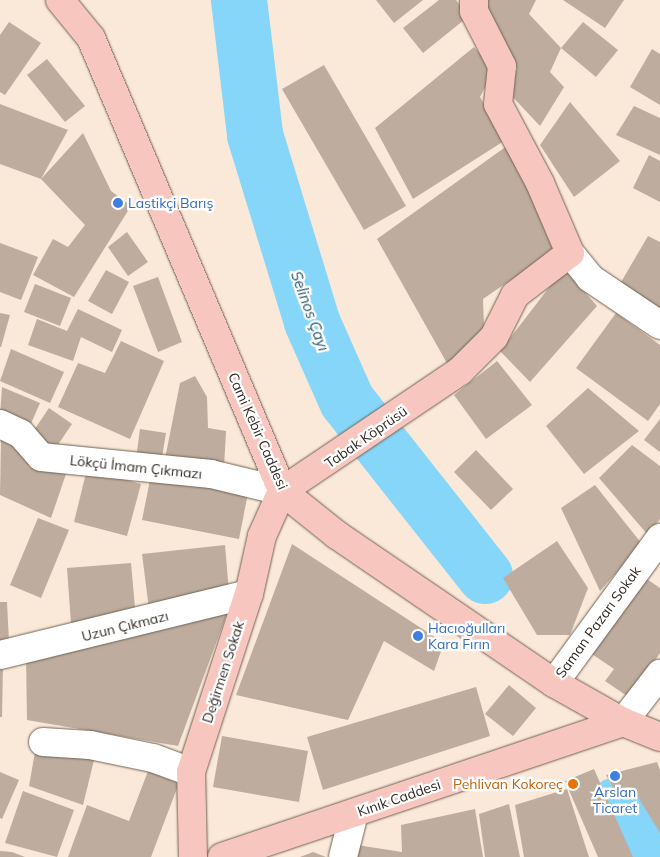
<!DOCTYPE html>
<meta charset="utf-8">
<style>
body{margin:0}
#map{position:relative;width:660px;height:857px;overflow:hidden;background:#fae8d8;font-family:Mulish,sans-serif}
div>[style]{position:absolute}
.river>*{height:56px;margin:-28px;padding:0 28px;transform-origin:28px;border-radius:28px;background:#85d6f8}
.building>*{inset:0;background:#bead9e}
.roads{filter:drop-shadow(0 0 1px #716254) drop-shadow(0 0 1px #716254)}
.minor>*{height:28px;margin:-14px;padding:0 14px;transform-origin:14px;border-radius:14px;background:#fff}
.major>*{height:28px;margin:-14px;padding:0 14px;transform-origin:14px;border-radius:14px;background:#f7c6be}
.dots>*{width:14px;height:14px;translate:-50% -50%;box-sizing:border-box;border:2px solid #fff;border-radius:50%}
span{translate:-50% -50%;white-space:nowrap;text-align:center;line-height:1.15;-webkit-text-stroke:4.5px #fff;paint-order:stroke}
.shop-label{font-size:14px;color:#366cbe}
.left{translate:0 -50%;text-align:left}
.street-label{font-size:14px;color:#302a24}
.food-label{font-size:14px;color:#c56008}
.right{translate:-100% -50%;text-align:right}
.water-label{font-size:15px;color:#2a5769;font-style:italic}
</style>
<div id="map">
<div class="river">
<i style="left:239px;top:0;width:136px;rotate:83.2deg"></i>
<i style="left:255px;top:135px;width:195px;rotate:73deg"></i>
<i style="left:312px;top:322px;width:86px;rotate:66.1deg"></i>
<i style="left:347px;top:401px;width:223px;rotate:51.7deg"></i>
<i style="left:617px;top:805px;width:60px;rotate:60deg"></i>
</div>
<div class="building">
<i style="clip-path:polygon(376px 0,423px 0,394px 23px)"></i>
<i style="clip-path:polygon(439px 0,456px 0,469px 16px,423px 53px,403px 28px)"></i>
<i style="clip-path:polygon(483px 0,536px 0,529px 14px,561px 48px,550px 72px,564px 87px,540px 126px,508px 92px,517px 69px,482px 12px)"></i>
<i style="clip-path:polygon(563px 0,624px 0,605px 28px)"></i>
<i style="clip-path:polygon(9px 22px,41px 43px,5px 95px,0 92px,0 35px)"></i>
<i style="clip-path:polygon(583px 22px,618px 50px,596px 77px,561px 48px)"></i>
<i style="clip-path:polygon(474px 47px,494px 70px,480px 97px,504px 141px,413px 199px,375px 128px)"></i>
<i style="clip-path:polygon(652px 49px,660px 54px,660px 105px,630px 87px)"></i>
<i style="clip-path:polygon(47px 59px,85px 106px,65px 122px,27px 75px)"></i>
<i style="clip-path:polygon(324px 65px,406px 206px,364px 230px,282px 89px)"></i>
<i style="clip-path:polygon(570px 102px,620px 161px,574px 197px,540px 145px)"></i>
<i style="clip-path:polygon(0 104px,68px 130px,41px 179px,83px 133px,111px 191px,131px 206px,74px 297px,33px 275px,53px 239px,68px 247px,85px 225px,41px 179px,0 164px)"></i>
<i style="clip-path:polygon(634px 106px,660px 118px,660px 155px,616px 135px)"></i>
<i style="clip-path:polygon(511px 143px,555px 250px,483px 299px,484px 327px,448px 365px,377px 239px)"></i>
<i style="clip-path:polygon(649px 155px,660px 161px,660px 202px,633px 188px)"></i>
<i style="clip-path:polygon(127px 232px,148px 262px,128px 276px,108px 247px)"></i>
<i style="clip-path:polygon(648px 236px,660px 242px,660px 313px,617px 289px)"></i>
<i style="clip-path:polygon(0 243px,38px 257px,21px 300px,0 292px)"></i>
<i style="clip-path:polygon(564px 268px,597px 306px,530px 382px,500px 351px)"></i>
<i style="clip-path:polygon(106px 270px,129px 282px,112px 314px,88px 301px)"></i>
<i style="clip-path:polygon(158px 277px,182px 342px,158px 352px,133px 286px)"></i>
<i style="clip-path:polygon(35px 284px,71px 298px,60px 326px,24px 312px)"></i>
<i style="clip-path:polygon(78px 309px,122px 330px,112px 352px,81px 337px,73px 361px,28px 345px,37px 319px,67px 331px)"></i>
<i style="clip-path:polygon(0 313px,10px 315px,1px 347px,0 347px)"></i>
<i style="clip-path:polygon(616px 313px,660px 345px,660px 404px,648px 421px,576px 368px)"></i>
<i style="clip-path:polygon(121px 341px,164px 361px,130px 439px,58px 407px,78px 363px,105px 373px)"></i>
<i style="clip-path:polygon(11px 349px,64px 372px,50px 403px,0 381px)"></i>
<i style="clip-path:polygon(497px 361px,532px 405px,486px 439px,454px 395px)"></i>
<i style="clip-path:polygon(195px 376px,207px 397px,208px 428px,226px 431px,224px 468px,164px 464px,180px 383px)"></i>
<i style="clip-path:polygon(2px 387px,40px 403px,29px 428px,0 416px)"></i>
<i style="clip-path:polygon(588px 388px,639px 431px,584px 474px,546px 426px)"></i>
<i style="clip-path:polygon(49px 408px,72px 424px,53px 452px,30px 436px)"></i>
<i style="clip-path:polygon(660px 419px,660px 452px,644px 440px)"></i>
<i style="clip-path:polygon(140px 429px,166px 433px,161px 463px,136px 459px)"></i>
<i style="clip-path:polygon(1px 440px,26px 452px,29px 467px,67px 471px,51px 518px,0 495px)"></i>
<i style="clip-path:polygon(632px 445px,660px 466px,660px 519px,648px 535px,599px 478px)"></i>
<i style="clip-path:polygon(476px 450px,513px 489px,491px 510px,454px 472px)"></i>
<i style="clip-path:polygon(87px 469px,141px 484px,127px 536px,74px 522px)"></i>
<i style="clip-path:polygon(151px 475px,248px 493px,239px 539px,142px 520px)"></i>
<i style="clip-path:polygon(595px 485px,642px 544px,600px 591px,561px 508px)"></i>
<i style="clip-path:polygon(38px 518px,69px 530px,41px 598px,10px 585px)"></i>
<i style="clip-path:polygon(557px 541px,588px 588px,570px 635px,537px 635px,503px 578px)"></i>
<i style="clip-path:polygon(292px 544px,444px 643px,434px 671px,384px 641px,348px 720px,236px 695px)"></i>
<i style="clip-path:polygon(225px 545px,229px 592px,149px 609px,142px 554px)"></i>
<i style="clip-path:polygon(131px 563px,136px 619px,71px 624px,67px 568px)"></i>
<i style="clip-path:polygon(644px 577px,660px 588px,660px 653px,630px 698px,605px 681px,614px 669px,592px 654px)"></i>
<i style="clip-path:polygon(0 602px,7px 602px,9px 642px,0 642px)"></i>
<i style="clip-path:polygon(229px 608px,178px 746px,27px 720px,26px 657px)"></i>
<i style="clip-path:polygon(0 664px,3px 664px,2px 717px,0 717px)"></i>
<i style="clip-path:polygon(509px 685px,536px 708px,513px 736px,485px 714px)"></i>
<i style="clip-path:polygon(476px 687px,490px 736px,323px 790px,307px 737px)"></i>
<i style="clip-path:polygon(222px 736px,308px 751px,299px 802px,213px 787px)"></i>
<i style="clip-path:polygon(36px 746px,96px 752px,83px 805px,29px 786px)"></i>
<i style="clip-path:polygon(657px 762px,660px 770px,660px 833px,633px 789px,617px 794px,606px 775px)"></i>
<i style="clip-path:polygon(594px 769px,633px 857px,598px 857px,565px 781px)"></i>
<i style="clip-path:polygon(148px 771px,179px 783px,151px 857px,68px 857px,87px 805px,129px 821px)"></i>
<i style="clip-path:polygon(0 772px,19px 780px,2px 819px,0 818px)"></i>
<i style="clip-path:polygon(567px 789px,589px 857px,524px 857px,515px 805px)"></i>
<i style="clip-path:polygon(23px 791px,74px 810px,57px 857px,5px 843px)"></i>
<i style="clip-path:polygon(509px 804px,520px 857px,485px 857px,479px 814px)"></i>
<i style="clip-path:polygon(475px 809px,483px 857px,353px 857px,357px 845px,402px 852px,401px 825px)"></i>
<i style="clip-path:polygon(0 851px,12px 852px,25px 857px,0 857px)"></i>
<i style="clip-path:polygon(313px 852px,326px 857px,300px 857px)"></i>
</div>
<div class="roads">
<div class="minor">
<i style="left:570px;top:253px;width:32px;rotate:51deg"></i>
<i style="left:590px;top:278px;width:84px;rotate:33.9deg"></i>
<i style="left:0;top:424px;width:23px;rotate:25deg"></i>
<i style="left:21px;top:434px;width:30px;rotate:49deg"></i>
<i style="left:41px;top:457px;width:171px;rotate:5.7deg"></i>
<i style="left:211px;top:474px;width:73px;rotate:13.5deg"></i>
<i style="left:0;top:655px;width:256px;rotate:-13.8deg"></i>
<i style="left:554px;top:683px;width:180px;rotate:-53.8deg"></i>
<i style="left:623px;top:722px;width:61px;rotate:-52.4deg"></i>
<i style="left:43px;top:742px;width:47px;rotate:3.7deg"></i>
<i style="left:90px;top:745px;width:64px;rotate:11.7deg"></i>
<i style="left:153px;top:758px;width:40px;rotate:20.2deg"></i>
<i style="left:343px;top:857px;width:45px;rotate:-76deg"></i>
</div>
<div class="major">
<i style="left:60px;top:0;width:49px;rotate:50.8deg"></i>
<i style="left:91px;top:38px;width:492px;rotate:67.1deg"></i>
<i style="left:282px;top:491px;width:70px;rotate:38.7deg"></i>
<i style="left:337px;top:535px;width:263px;rotate:34.3deg"></i>
<i style="left:554px;top:683px;width:79px;rotate:29.5deg"></i>
<i style="left:623px;top:722px;width:40px;rotate:22deg"></i>
<i style="left:193px;top:857px;width:85px;rotate:-91.3deg"></i>
<i style="left:191px;top:772px;width:187px;rotate:-72deg"></i>
<i style="left:249px;top:594px;width:59px;rotate:-77.4deg"></i>
<i style="left:262px;top:536px;width:49px;rotate:-66deg"></i>
<i style="left:282px;top:491px;width:215px;rotate:-34deg"></i>
<i style="left:460px;top:371px;width:48px;rotate:-45deg"></i>
<i style="left:494px;top:337px;width:47px;rotate:-63.4deg"></i>
<i style="left:515px;top:295px;width:69px;rotate:-37.4deg"></i>
<i style="left:570px;top:253px;width:76px;rotate:-113.2deg"></i>
<i style="left:540px;top:183px;width:89px;rotate:-118deg"></i>
<i style="left:498px;top:104px;width:38px;rotate:-84deg"></i>
<i style="left:502px;top:66px;width:62px;rotate:-117deg"></i>
<i style="left:474px;top:11px;width:11px;rotate:-90deg"></i>
<i style="left:222px;top:857px;width:423px;rotate:-18.6deg"></i>
</div>
</div>
<div class="dots">
<i style="left:118px;top:203px;background:#3f7fe0"></i>
<i style="left:418px;top:636px;background:#3f7fe0"></i>
<i style="left:615px;top:776px;background:#3f7fe0"></i>
<i style="left:573px;top:784px;background:#e8710a"></i>
</div>
<div class="shop-label">
<span class="left" style="left:128px;top:203px">Lastikçi Barış</span>
<span class="left" style="left:428px;top:636px">Hacıoğulları<br>Kara Fırın</span>
<span style="left:615px;top:800px">Arslan<br>Ticaret</span>
</div>
<div class="street-label">
<span style="left:258px;top:431px;rotate:66deg">Cami Kebir Caddesi</span>
<span style="left:366px;top:437px;rotate:-35deg">Tabak Köprüsü</span>
<span style="left:136px;top:467px;rotate:6deg">Lökçü İmam Çıkmazı</span>
<span style="left:598px;top:622px;rotate:-54deg">Saman Pazarı Sokak</span>
<span style="left:125px;top:626px;rotate:-14deg">Uzun Çıkmazı</span>
<span style="left:223px;top:672px;rotate:-72deg">Değirmen Sokak</span>
<span style="left:399px;top:798px;rotate:-19deg">Kınık Caddesi</span>
</div>
<div class="food-label">
<span class="right" style="left:563px;top:784px">Pehlivan Kokoreç</span>
</div>
<div class="water-label">
<span style="left:310px;top:311px;rotate:70deg">Selinos Çayı</span>
</div>
</div>
